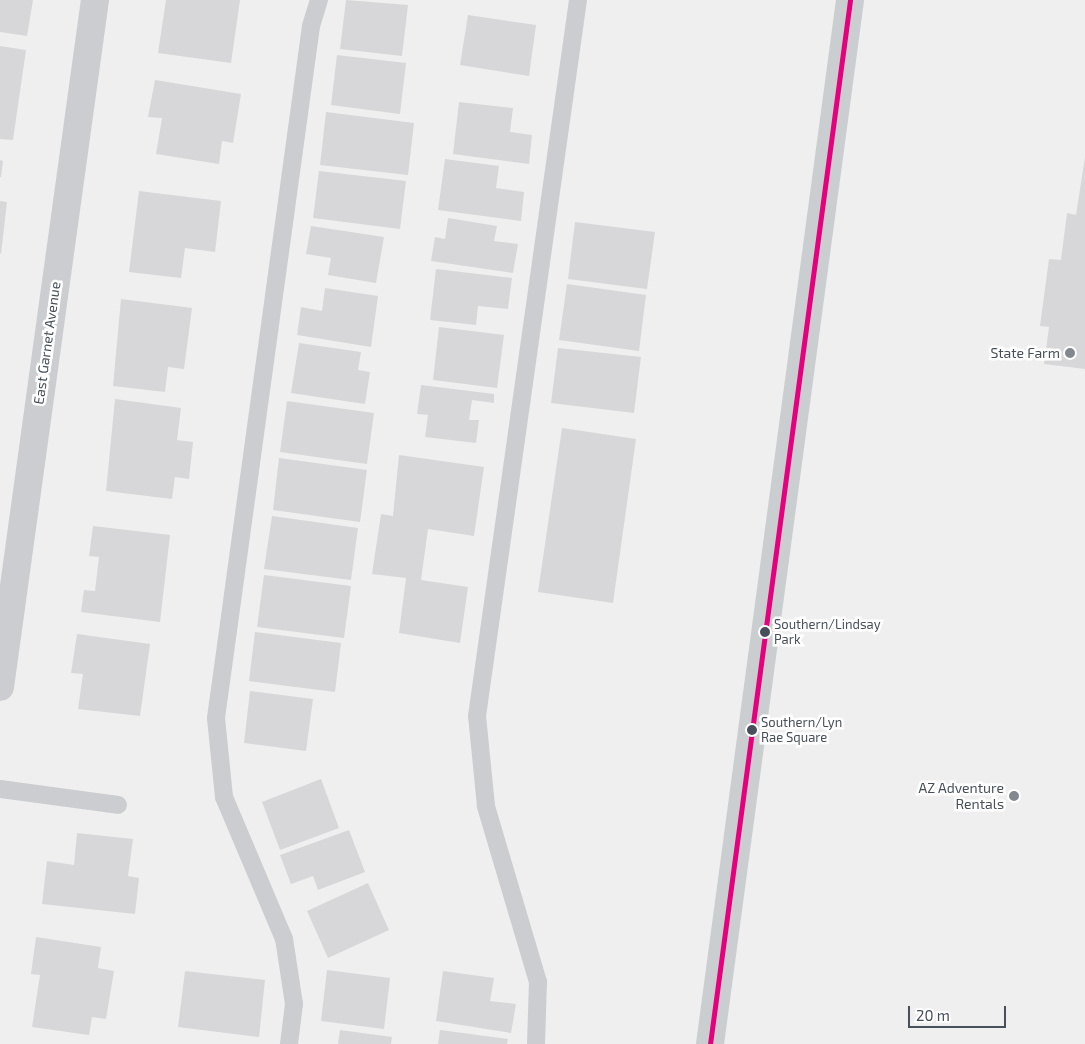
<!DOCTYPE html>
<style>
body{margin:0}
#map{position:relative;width:1085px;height:1044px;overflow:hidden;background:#f0efef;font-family:"Exo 2",sans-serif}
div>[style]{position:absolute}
.building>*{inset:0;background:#d7d7d9}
.service>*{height:18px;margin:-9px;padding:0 9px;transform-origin:9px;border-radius:9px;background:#cbcdd0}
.minor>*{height:28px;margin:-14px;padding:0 14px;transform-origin:14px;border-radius:14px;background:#cbcdd0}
.secondary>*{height:28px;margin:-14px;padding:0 14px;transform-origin:14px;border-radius:14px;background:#cbced0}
.bus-1>*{height:5px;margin:-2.5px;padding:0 2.5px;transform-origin:2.5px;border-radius:2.5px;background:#e5007d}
.dots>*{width:14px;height:14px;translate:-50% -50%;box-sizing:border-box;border:2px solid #fff;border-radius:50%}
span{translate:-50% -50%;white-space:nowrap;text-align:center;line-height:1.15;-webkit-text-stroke:5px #fff;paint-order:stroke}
.bus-label{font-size:13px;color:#47505a}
.left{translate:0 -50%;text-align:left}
.street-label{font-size:14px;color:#47505a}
.poi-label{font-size:14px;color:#47505a}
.right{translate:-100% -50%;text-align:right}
.scale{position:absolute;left:908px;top:1006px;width:98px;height:22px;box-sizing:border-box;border:2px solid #47505a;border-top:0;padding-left:6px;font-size:15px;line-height:18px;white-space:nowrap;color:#47505a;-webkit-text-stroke:4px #fff;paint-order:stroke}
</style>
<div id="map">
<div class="building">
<i style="clip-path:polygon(0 0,33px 0,27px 36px,0 32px)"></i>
<i style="clip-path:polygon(166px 0,240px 0,231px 63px,158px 53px)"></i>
<i style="clip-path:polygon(346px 0,408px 5px,402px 56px,340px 49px)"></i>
<i style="clip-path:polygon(468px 15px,536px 25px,529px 76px,460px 65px)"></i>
<i style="clip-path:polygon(0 46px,26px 50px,13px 140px,0 139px)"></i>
<i style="clip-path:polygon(337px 55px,406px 63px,400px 114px,331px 105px)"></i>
<i style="clip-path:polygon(155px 80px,241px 94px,233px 143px,222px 141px,219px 164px,156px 154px,162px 118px,148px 117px)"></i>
<i style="clip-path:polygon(459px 102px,513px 108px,510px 132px,532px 135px,529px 164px,453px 154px)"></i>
<i style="clip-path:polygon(326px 112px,414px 123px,408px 175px,320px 165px)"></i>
<i style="clip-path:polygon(1085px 157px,1085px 369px,1044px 364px,1049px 327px,1040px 326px,1049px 259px,1061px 260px,1067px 213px,1076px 215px)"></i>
<i style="clip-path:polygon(445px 159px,499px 166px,496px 188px,524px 192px,521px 221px,438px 210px)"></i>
<i style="clip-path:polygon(0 160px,3px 161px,1px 177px,0 177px)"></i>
<i style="clip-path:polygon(319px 171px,406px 181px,400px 229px,313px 218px)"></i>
<i style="clip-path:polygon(139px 191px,221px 201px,215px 252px,185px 248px,181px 278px,129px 272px)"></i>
<i style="clip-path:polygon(0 201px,7px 202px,1px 254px,0 253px)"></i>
<i style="clip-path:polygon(448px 218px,497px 226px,494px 241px,518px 244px,513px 273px,431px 261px,435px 237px,445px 239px)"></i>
<i style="clip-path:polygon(575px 222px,655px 232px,647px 289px,568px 279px)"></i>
<i style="clip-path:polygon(311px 226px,384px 237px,376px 283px,328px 275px,331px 258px,306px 254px)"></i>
<i style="clip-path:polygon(436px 269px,512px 278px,508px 309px,478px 306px,476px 325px,430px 320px)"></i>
<i style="clip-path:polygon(567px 284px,646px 295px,639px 351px,559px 340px)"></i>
<i style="clip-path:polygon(325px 288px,378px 296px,371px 347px,297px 335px,301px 307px,322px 311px)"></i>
<i style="clip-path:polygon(121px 299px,192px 308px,184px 369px,168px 367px,165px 392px,113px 386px)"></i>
<i style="clip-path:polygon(439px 327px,504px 335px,497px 388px,433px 380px)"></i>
<i style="clip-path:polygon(299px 343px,361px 352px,358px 370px,370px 372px,365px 404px,291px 393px)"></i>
<i style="clip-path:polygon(558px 348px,641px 357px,634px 413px,551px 403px)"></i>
<i style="clip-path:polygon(421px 385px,494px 394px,494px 403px,472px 400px,469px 420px,479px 420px,476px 443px,425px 437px,428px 415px,417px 414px)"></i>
<i style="clip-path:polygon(115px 399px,181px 408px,177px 440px,193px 442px,189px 479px,175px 477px,172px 499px,106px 491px)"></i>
<i style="clip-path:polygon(287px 401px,374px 413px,367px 464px,280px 452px)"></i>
<i style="clip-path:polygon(562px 428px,636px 439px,613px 603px,538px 592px)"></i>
<i style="clip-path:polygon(399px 455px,484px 467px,474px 536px,428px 529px,421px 580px,468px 587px,460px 643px,399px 633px,406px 578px,372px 574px,381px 514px,393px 516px)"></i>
<i style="clip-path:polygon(279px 458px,367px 470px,360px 522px,273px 510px)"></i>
<i style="clip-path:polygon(272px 516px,358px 528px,351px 580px,264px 569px)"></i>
<i style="clip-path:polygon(93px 526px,170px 535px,160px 622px,81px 612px,84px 590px,95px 591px,99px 557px,89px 556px)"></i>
<i style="clip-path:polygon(264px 575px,351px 586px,344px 638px,257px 627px)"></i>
<i style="clip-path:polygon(255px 632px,341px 643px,335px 692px,249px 681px)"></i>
<i style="clip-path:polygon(77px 634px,150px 644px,140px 716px,78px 709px,83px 674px,71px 673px)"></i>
<i style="clip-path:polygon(250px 691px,313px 699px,306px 751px,244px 743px)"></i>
<i style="clip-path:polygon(321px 779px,339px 828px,280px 850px,262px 802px)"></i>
<i style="clip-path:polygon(349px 830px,365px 872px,318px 890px,313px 876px,291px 884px,280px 855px)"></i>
<i style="clip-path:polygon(77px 833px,133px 839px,128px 876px,139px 878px,135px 914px,42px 904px,47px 861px,74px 865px)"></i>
<i style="clip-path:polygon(368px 883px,389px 930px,328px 958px,307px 911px)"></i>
<i style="clip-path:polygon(36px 937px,101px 947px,98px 968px,114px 971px,106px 1019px,92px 1017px,89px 1035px,32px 1027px,40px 975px,31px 974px)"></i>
<i style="clip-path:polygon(327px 970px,390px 978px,384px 1029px,321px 1021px)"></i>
<i style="clip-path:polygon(185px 971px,265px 980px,259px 1037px,178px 1027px)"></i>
<i style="clip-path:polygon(443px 971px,494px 978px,490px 1001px,516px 1004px,511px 1033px,436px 1021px)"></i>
<i style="clip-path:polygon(340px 1030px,392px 1037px,391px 1044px,338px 1044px)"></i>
<i style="clip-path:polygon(440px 1030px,508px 1039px,507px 1044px,438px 1044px)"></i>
</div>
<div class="service">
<i style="left:0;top:789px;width:119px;rotate:7.7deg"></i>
<i style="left:289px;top:1044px;width:40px;rotate:-82.9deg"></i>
<i style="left:294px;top:1004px;width:66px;rotate:-98.7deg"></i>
<i style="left:284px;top:939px;width:154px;rotate:-112.9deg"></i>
<i style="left:224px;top:797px;width:79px;rotate:-95.8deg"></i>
<i style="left:216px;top:718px;width:698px;rotate:-82.18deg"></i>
<i style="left:311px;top:26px;width:27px;rotate:-73deg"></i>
<i style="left:536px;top:1044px;width:62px;rotate:-88.2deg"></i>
<i style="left:538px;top:982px;width:184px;rotate:-106.5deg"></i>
<i style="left:486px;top:806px;width:90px;rotate:-95.7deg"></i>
<i style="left:477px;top:716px;width:723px;rotate:-81.97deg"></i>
</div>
<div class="minor">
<i style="left:0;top:687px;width:694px;rotate:-82.13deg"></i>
</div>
<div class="secondary">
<i style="left:710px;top:1044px;width:1053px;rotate:-82.36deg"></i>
</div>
<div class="bus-1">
<i style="left:710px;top:1044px;width:1053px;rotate:-82.36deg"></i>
</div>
<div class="dots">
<i style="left:1070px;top:353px;background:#82888e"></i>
<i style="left:765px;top:632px;background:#47505a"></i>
<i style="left:752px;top:730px;background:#47505a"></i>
<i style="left:1014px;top:796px;background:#82888e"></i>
</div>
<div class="bus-label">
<span class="left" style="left:774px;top:632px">Southern/Lindsay<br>Park</span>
<span class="left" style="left:761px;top:730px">Southern/Lyn<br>Rae Square</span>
</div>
<div class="street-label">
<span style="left:47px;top:343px;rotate:-82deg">East Garnet Avenue</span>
</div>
<div class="poi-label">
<span class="right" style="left:1060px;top:353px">State Farm</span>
<span class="right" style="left:1004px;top:796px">AZ Adventure<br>Rentals</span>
</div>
<div class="scale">20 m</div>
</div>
